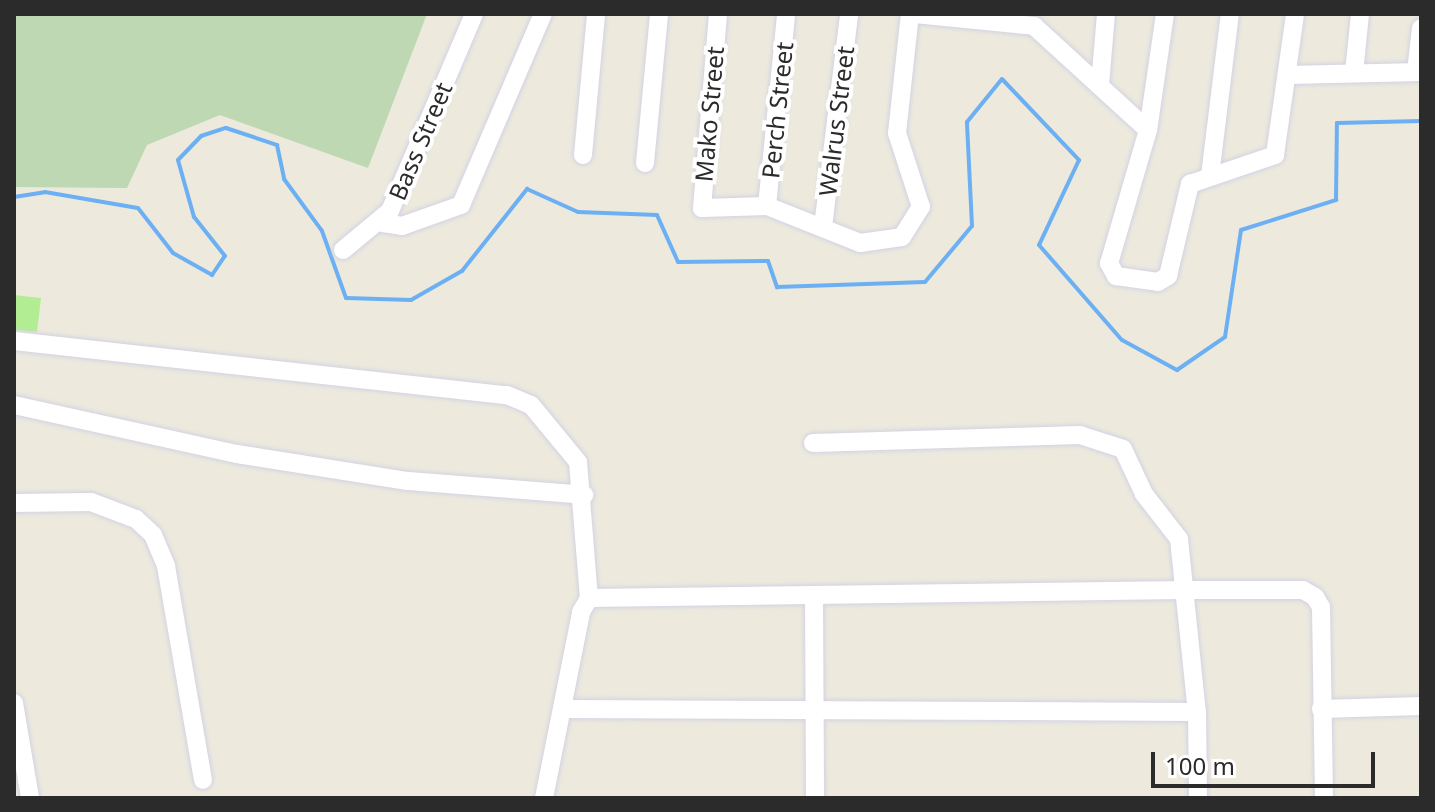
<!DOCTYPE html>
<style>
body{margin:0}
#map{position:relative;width:1435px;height:812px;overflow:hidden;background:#edeadd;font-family:"Noto Sans",sans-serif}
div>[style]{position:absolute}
.cemetery>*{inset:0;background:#bdd8b3}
.pitch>*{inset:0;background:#b2ed93}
.stream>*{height:4px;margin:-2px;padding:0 2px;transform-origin:2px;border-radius:2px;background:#6cb0f3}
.roads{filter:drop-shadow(0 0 2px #d3d2e4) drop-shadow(0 0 2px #d3d2e4)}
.minor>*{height:18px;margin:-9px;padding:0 9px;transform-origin:9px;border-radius:9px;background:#fff}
span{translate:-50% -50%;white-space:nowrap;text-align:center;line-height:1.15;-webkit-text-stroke:8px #fff;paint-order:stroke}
.street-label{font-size:24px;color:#2b2b2b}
.frame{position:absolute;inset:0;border:16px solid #2b2b2b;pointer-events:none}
.scale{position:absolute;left:1151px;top:752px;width:224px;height:36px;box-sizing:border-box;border:4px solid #2b2b2b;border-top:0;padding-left:10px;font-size:24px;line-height:28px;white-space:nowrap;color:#2b2b2b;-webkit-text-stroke:6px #fff;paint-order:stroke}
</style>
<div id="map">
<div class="cemetery">
<i style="clip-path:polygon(14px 14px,427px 14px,368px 168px,220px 115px,147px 145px,127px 188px,14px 187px)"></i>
</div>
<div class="pitch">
<i style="clip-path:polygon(14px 295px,41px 298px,37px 332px,14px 330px)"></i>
</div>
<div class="stream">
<i style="left:14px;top:197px;width:31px;rotate:-9deg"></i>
<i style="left:45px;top:192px;width:94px;rotate:9.8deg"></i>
<i style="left:138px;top:208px;width:57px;rotate:52.1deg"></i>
<i style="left:173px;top:253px;width:45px;rotate:29.4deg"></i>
<i style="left:212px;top:275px;width:23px;rotate:-56deg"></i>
<i style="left:225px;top:256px;width:50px;rotate:-128.5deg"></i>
<i style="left:194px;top:217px;width:59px;rotate:-105.7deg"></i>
<i style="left:178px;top:160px;width:33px;rotate:-46deg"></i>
<i style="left:201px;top:136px;width:26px;rotate:-18deg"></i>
<i style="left:226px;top:128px;width:54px;rotate:18.4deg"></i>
<i style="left:277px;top:145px;width:35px;rotate:78deg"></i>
<i style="left:284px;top:179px;width:64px;rotate:53.8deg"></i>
<i style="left:322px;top:231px;width:71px;rotate:70.3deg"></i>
<i style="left:346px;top:298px;width:65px;rotate:1.8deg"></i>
<i style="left:411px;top:300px;width:59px;rotate:-29.6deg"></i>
<i style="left:462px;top:271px;width:105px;rotate:-51.6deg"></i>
<i style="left:527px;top:189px;width:56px;rotate:24.3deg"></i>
<i style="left:578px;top:212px;width:79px;rotate:2.2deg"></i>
<i style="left:657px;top:215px;width:51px;rotate:65.9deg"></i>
<i style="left:678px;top:262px;width:90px;rotate:-0.6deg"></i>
<i style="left:768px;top:261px;width:28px;rotate:71deg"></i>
<i style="left:777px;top:287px;width:148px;rotate:-1.9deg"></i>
<i style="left:925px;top:282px;width:73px;rotate:-50deg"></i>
<i style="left:972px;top:226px;width:104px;rotate:-92.8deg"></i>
<i style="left:967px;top:122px;width:55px;rotate:-50.9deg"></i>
<i style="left:1002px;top:79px;width:112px;rotate:46.5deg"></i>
<i style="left:1079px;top:160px;width:94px;rotate:115.2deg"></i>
<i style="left:1039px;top:245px;width:126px;rotate:48.9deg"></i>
<i style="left:1122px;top:340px;width:63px;rotate:28.6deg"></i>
<i style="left:1177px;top:370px;width:58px;rotate:-34.5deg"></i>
<i style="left:1225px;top:337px;width:108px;rotate:-81.5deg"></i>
<i style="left:1241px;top:230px;width:100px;rotate:-17.5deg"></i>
<i style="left:1336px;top:200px;width:77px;rotate:-89.3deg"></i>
<i style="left:1337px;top:123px;width:84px;rotate:-1.4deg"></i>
</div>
<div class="roads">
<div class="minor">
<i style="left:718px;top:14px;width:195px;rotate:94.7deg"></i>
<i style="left:702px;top:208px;width:65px;rotate:-1.8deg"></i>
<i style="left:767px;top:206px;width:100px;rotate:21.7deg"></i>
<i style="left:860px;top:243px;width:42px;rotate:-8.1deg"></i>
<i style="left:902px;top:237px;width:36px;rotate:-58deg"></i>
<i style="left:921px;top:207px;width:78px;rotate:-108deg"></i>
<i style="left:897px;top:133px;width:120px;rotate:-83.8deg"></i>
<i style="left:914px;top:14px;width:121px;rotate:5.7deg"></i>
<i style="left:1034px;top:26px;width:154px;rotate:42.4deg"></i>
<i style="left:1165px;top:14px;width:117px;rotate:98.3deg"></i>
<i style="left:1148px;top:130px;width:139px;rotate:106.3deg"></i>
<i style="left:1109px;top:263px;width:15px;rotate:62deg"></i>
<i style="left:1116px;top:276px;width:42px;rotate:8.1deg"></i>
<i style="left:1158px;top:282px;width:12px;rotate:-31deg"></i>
<i style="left:1168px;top:276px;width:95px;rotate:-76.6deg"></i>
<i style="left:1190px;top:184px;width:90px;rotate:-18.8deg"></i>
<i style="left:1275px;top:155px;width:142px;rotate:-81.9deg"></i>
<i style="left:1416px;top:72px;width:44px;rotate:-83.5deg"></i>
<i style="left:1354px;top:73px;width:59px;rotate:-84.2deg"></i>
<i style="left:1288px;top:75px;width:133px;rotate:-1.3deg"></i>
<i style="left:1100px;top:84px;width:70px;rotate:-85.1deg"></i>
<i style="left:583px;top:155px;width:142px;rotate:-84.7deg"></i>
<i style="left:645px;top:163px;width:150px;rotate:-84.6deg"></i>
<i style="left:1210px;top:176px;width:163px;rotate:-83deg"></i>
<i style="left:767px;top:206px;width:193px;rotate:-84.3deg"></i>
<i style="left:383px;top:223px;width:19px;rotate:9deg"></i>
<i style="left:402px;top:226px;width:63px;rotate:-19.6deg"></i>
<i style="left:461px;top:205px;width:208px;rotate:-66.8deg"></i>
<i style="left:823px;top:227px;width:215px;rotate:-83deg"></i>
<i style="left:343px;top:250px;width:61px;rotate:-39.7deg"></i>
<i style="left:390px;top:211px;width:214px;rotate:-66.9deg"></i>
<i style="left:14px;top:341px;width:496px;rotate:6.3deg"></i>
<i style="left:507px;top:395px;width:26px;rotate:23deg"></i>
<i style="left:531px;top:405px;width:74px;rotate:50.5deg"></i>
<i style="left:578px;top:462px;width:136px;rotate:85.4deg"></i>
<i style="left:14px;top:405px;width:228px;rotate:12.4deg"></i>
<i style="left:237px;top:454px;width:173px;rotate:9deg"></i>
<i style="left:408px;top:481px;width:177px;rotate:4.5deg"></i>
<i style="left:813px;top:443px;width:267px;rotate:-1.7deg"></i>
<i style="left:1080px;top:435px;width:45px;rotate:18deg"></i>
<i style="left:1123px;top:449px;width:50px;rotate:65deg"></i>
<i style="left:1144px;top:494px;width:57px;rotate:52.1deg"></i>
<i style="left:1179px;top:539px;width:174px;rotate:84.1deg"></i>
<i style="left:1197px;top:712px;width:86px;rotate:89.3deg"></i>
<i style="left:14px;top:503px;width:77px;rotate:-0.7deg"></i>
<i style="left:91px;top:502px;width:48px;rotate:20.7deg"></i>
<i style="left:136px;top:519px;width:23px;rotate:43deg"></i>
<i style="left:153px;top:535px;width:34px;rotate:67deg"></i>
<i style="left:166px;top:566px;width:217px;rotate:80.2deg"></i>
<i style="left:814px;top:597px;width:201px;rotate:89.7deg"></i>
<i style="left:14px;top:703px;width:96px;rotate:80.4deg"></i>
<i style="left:563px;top:709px;width:634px;rotate:0.27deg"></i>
<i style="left:1321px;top:709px;width:100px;rotate:-1.7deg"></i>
<i style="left:544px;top:798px;width:190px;rotate:-78.7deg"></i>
<i style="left:581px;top:612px;width:16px;rotate:-60deg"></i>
<i style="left:589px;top:598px;width:594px;rotate:-0.77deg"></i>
<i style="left:1183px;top:590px;width:120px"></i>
<i style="left:1303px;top:590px;width:14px;rotate:30deg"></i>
<i style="left:1315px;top:597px;width:12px;rotate:59deg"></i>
<i style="left:1321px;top:607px;width:191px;rotate:89.1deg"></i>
</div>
</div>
<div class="street-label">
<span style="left:777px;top:110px;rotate:-84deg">Perch Street</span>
<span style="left:709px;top:114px;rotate:-85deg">Mako Street</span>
<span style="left:836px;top:121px;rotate:-83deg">Walrus Street</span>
<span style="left:420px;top:141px;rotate:-67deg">Bass Street</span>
</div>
<div class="frame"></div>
<div class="scale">100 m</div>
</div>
